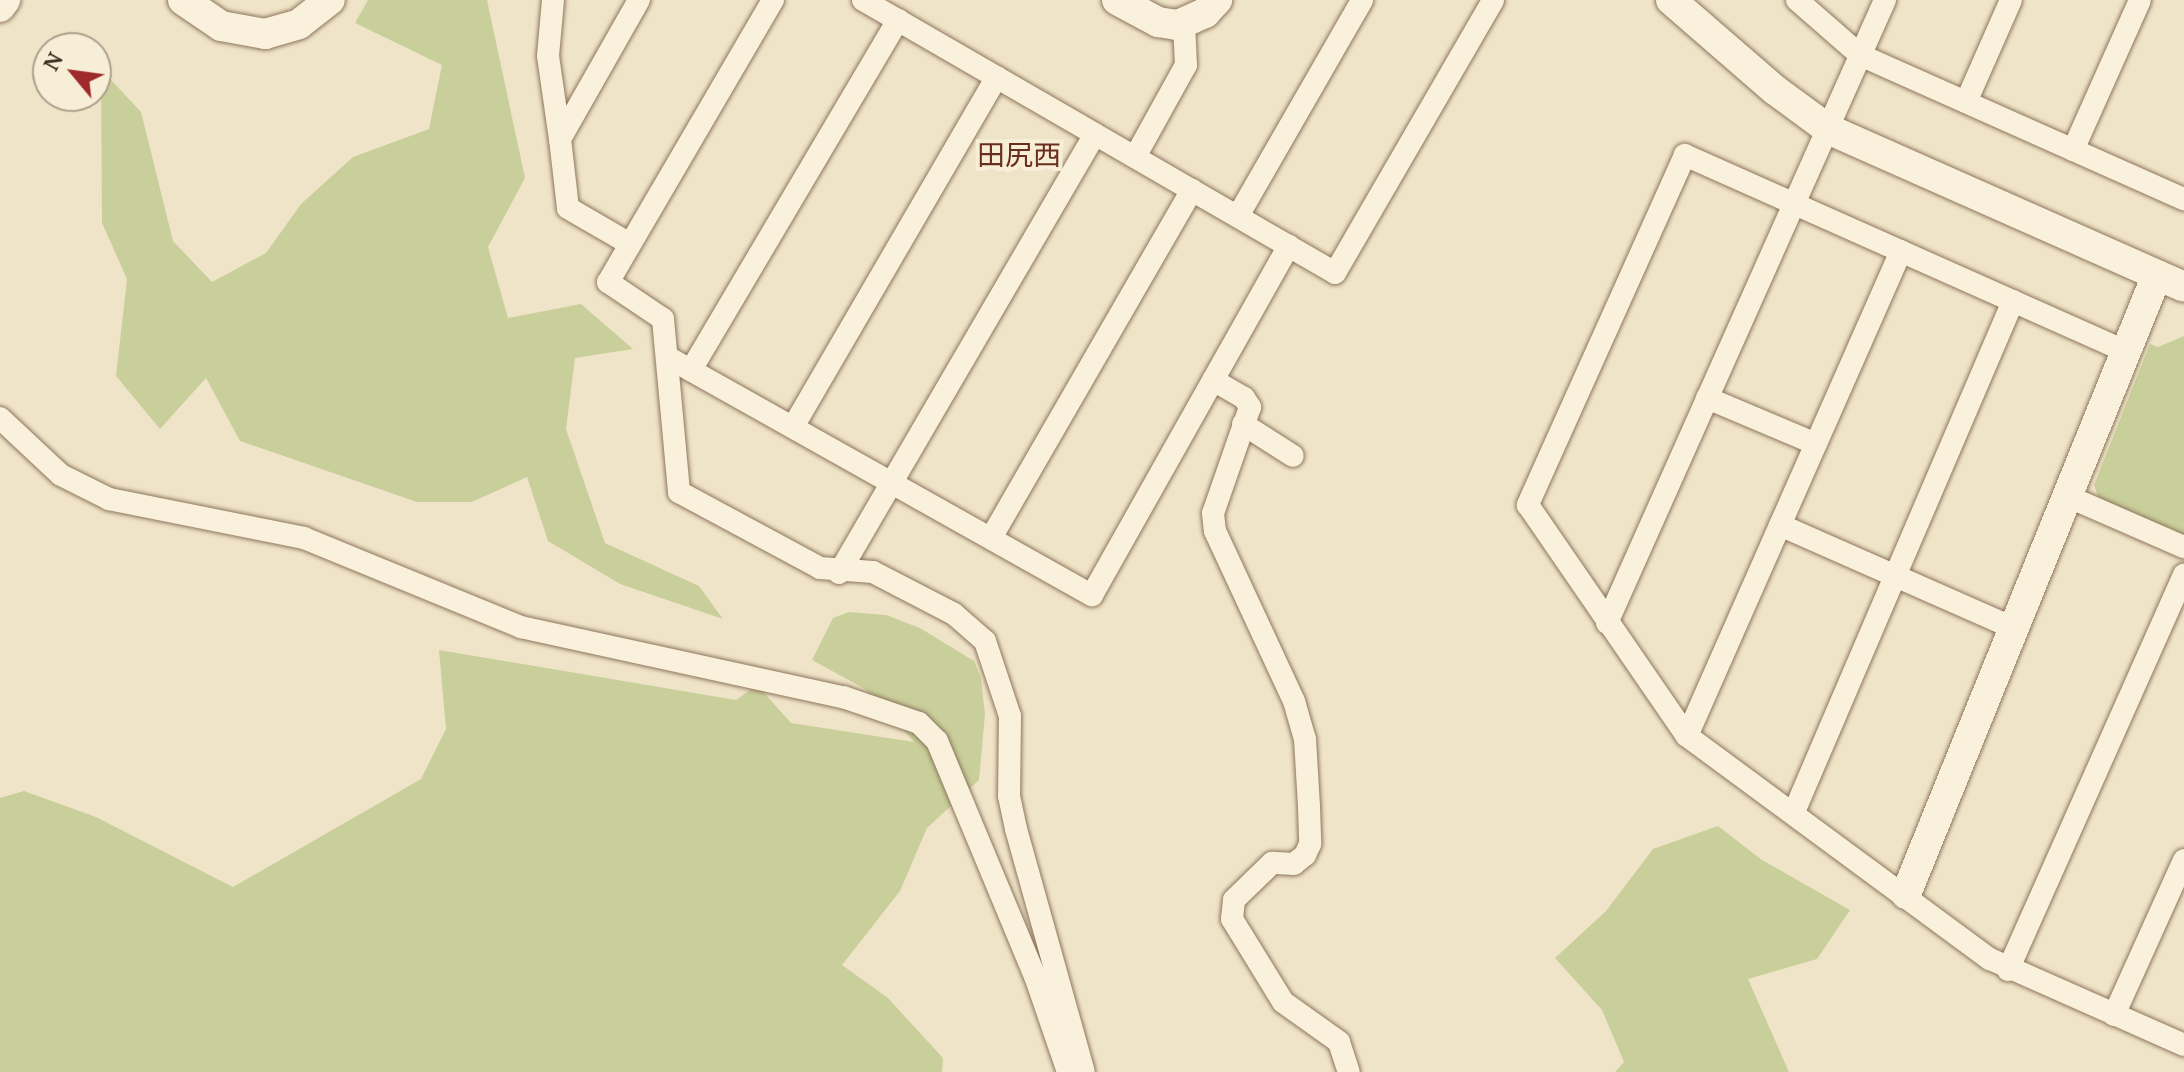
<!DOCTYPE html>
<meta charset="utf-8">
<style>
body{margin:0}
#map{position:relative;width:2184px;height:1072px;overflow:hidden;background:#f0e4c8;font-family:"PT Serif","Noto Sans JP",serif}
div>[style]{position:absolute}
.green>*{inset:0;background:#c9cf9b}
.roads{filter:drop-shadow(0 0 2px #8d765c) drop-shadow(0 0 2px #8d765c)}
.street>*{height:22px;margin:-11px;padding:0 11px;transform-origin:11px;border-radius:11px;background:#faf1dc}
.secondary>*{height:30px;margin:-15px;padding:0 15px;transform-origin:15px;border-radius:15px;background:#faf1dc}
span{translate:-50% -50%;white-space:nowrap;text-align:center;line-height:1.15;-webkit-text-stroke:8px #f7eed8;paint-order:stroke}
.quarter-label{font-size:28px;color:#6b2e1e}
.north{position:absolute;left:32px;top:32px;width:80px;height:80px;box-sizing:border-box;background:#f7eed8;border:2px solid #ada18e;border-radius:50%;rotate:299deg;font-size:22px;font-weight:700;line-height:32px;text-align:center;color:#3d2e20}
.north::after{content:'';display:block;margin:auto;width:28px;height:36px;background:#9e2a2b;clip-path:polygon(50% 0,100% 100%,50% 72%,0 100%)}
</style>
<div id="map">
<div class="green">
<i style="clip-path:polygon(368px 0,487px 0,525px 178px,488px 247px,508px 318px,581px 304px,633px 349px,575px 358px,566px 429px,605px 543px,699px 586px,723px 619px,620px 584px,548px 541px,527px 477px,472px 502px,417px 502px,240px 441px,206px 378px,160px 429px,116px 376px,127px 279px,102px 223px,101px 69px,141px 112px,173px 241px,212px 282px,266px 253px,301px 204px,353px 157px,429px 129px,442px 65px,355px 23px)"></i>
<i style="clip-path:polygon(2184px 336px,2184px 537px,2099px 499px,2094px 485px,2150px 344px,2158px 347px)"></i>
<i style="clip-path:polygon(849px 612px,886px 615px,920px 628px,974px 661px,981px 678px,985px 714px,979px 780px,927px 828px,900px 891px,842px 965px,888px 998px,943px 1058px,942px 1072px,0 1072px,0 798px,24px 791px,96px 817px,233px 887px,421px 779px,446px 729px,439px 650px,736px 700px,757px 685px,791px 723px,914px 742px,865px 689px,812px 660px,833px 618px)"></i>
<i style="clip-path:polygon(1718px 826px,1762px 860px,1850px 910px,1817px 959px,1748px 979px,1789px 1072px,1615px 1072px,1624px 1062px,1602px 1010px,1555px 958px,1606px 911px,1653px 849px)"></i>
</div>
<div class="roads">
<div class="street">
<i style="left:553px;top:0;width:56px;rotate:95.1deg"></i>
<i style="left:548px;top:56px;width:84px;rotate:81.8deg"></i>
<i style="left:773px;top:0;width:327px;rotate:120.3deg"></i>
<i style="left:608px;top:282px;width:66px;rotate:33.9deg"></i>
<i style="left:663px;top:319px;width:174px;rotate:84.7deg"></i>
<i style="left:679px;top:492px;width:160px;rotate:28.3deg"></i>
<i style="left:820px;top:568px;width:53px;rotate:4.3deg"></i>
<i style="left:873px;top:572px;width:91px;rotate:27.4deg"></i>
<i style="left:954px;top:614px;width:41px;rotate:41.1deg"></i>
<i style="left:985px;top:641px;width:79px;rotate:71.6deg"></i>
<i style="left:1010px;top:716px;width:80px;rotate:90.7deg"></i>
<i style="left:1009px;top:796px;width:34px;rotate:78deg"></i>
<i style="left:1016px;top:829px;width:252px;rotate:74.4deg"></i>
<i style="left:863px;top:0;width:545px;rotate:30.04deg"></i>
<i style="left:1335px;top:273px;width:315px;rotate:-59.9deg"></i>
<i style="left:1797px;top:0;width:84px;rotate:41.1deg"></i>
<i style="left:1860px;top:55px;width:355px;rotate:24deg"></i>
<i style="left:1966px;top:102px;width:111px;rotate:-66.2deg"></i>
<i style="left:2073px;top:150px;width:164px;rotate:-65.9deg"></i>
<i style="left:1135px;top:157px;width:105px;rotate:-61deg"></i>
<i style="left:1186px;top:65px;width:41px;rotate:-92.8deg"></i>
<i style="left:1238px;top:216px;width:249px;rotate:-60.1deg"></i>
<i style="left:630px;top:244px;width:72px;rotate:-149.9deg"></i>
<i style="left:568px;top:208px;width:69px;rotate:-96.6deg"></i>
<i style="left:560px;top:139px;width:160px;rotate:-60.4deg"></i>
<i style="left:2125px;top:351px;width:482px;rotate:-156deg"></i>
<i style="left:1685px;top:155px;width:384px;rotate:114.2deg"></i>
<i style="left:1528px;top:505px;width:280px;rotate:55.5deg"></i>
<i style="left:1687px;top:736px;width:376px;rotate:36.4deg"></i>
<i style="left:1990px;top:959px;width:212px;rotate:23.9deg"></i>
<i style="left:669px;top:358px;width:485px;rotate:29.3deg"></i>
<i style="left:1092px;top:595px;width:401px;rotate:-60.6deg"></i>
<i style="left:691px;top:370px;width:407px;rotate:-59.4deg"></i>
<i style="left:1213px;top:380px;width:36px;rotate:30deg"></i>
<i style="left:1244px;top:398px;width:11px;rotate:56deg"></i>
<i style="left:1250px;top:407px;width:112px;rotate:109.2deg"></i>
<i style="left:1213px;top:513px;width:18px;rotate:84deg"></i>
<i style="left:1215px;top:531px;width:187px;rotate:65.1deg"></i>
<i style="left:1294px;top:701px;width:40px;rotate:74deg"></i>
<i style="left:1305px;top:739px;width:68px;rotate:86.6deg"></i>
<i style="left:1309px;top:807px;width:37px;rotate:88deg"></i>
<i style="left:1310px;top:844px;width:12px;rotate:114deg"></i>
<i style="left:1305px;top:855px;width:14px;rotate:141deg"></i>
<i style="left:1294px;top:864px;width:22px;rotate:-177deg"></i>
<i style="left:1272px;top:863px;width:53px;rotate:135.8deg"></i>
<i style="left:1234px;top:900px;width:19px;rotate:96deg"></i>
<i style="left:1232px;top:919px;width:97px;rotate:58.4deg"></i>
<i style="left:1283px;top:1002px;width:69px;rotate:35.5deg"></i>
<i style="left:1339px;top:1042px;width:32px;rotate:72deg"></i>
<i style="left:1707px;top:398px;width:118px;rotate:22.9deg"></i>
<i style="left:0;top:418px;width:83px;rotate:43.1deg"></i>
<i style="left:61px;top:475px;width:54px;rotate:26.6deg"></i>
<i style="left:109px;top:499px;width:199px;rotate:11.3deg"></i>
<i style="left:304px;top:538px;width:235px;rotate:22.3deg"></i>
<i style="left:521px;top:627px;width:330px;rotate:12.3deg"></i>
<i style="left:843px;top:697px;width:80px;rotate:18.9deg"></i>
<i style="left:919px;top:723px;width:25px;rotate:45deg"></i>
<i style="left:937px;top:741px;width:255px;rotate:67.4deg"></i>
<i style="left:1035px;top:976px;width:102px;rotate:71deg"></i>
<i style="left:1243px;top:424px;width:59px;rotate:32.6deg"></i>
<i style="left:793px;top:427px;width:405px;rotate:-59.8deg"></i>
<i style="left:2067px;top:496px;width:128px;rotate:23.6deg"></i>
<i style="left:1780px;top:525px;width:255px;rotate:23.8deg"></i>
<i style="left:991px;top:538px;width:402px;rotate:-60deg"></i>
<i style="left:839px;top:573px;width:508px;rotate:-59.75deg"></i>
<i style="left:1607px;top:623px;width:682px;rotate:-65.95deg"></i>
<i style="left:1687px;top:736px;width:530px;rotate:-66.19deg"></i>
<i style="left:1794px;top:812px;width:556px;rotate:-66.8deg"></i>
<i style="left:2008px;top:970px;width:433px;rotate:-66deg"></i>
<i style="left:2114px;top:1015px;width:170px;rotate:-65.7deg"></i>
</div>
<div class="secondary">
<i style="left:183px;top:0;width:46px;rotate:34.4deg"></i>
<i style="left:221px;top:26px;width:45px;rotate:10.3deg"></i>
<i style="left:265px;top:34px;width:35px;rotate:-16deg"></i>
<i style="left:299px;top:24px;width:39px;rotate:-38deg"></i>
<i style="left:1117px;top:0;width:47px;rotate:28.2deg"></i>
<i style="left:1158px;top:22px;width:20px;rotate:9deg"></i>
<i style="left:1178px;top:25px;width:30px;rotate:-24deg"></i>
<i style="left:1205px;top:13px;width:18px;rotate:-47deg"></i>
<i style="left:1671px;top:0;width:138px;rotate:40.9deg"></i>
<i style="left:1775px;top:90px;width:66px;rotate:36.3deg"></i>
<i style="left:1828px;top:129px;width:389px;rotate:23.9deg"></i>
<i style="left:0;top:7px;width:9px;rotate:-54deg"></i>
<i style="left:1906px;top:894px;width:668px;rotate:-67.93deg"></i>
</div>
</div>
<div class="quarter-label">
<span style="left:1019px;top:155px">田尻西</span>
</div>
<div class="north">N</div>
</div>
